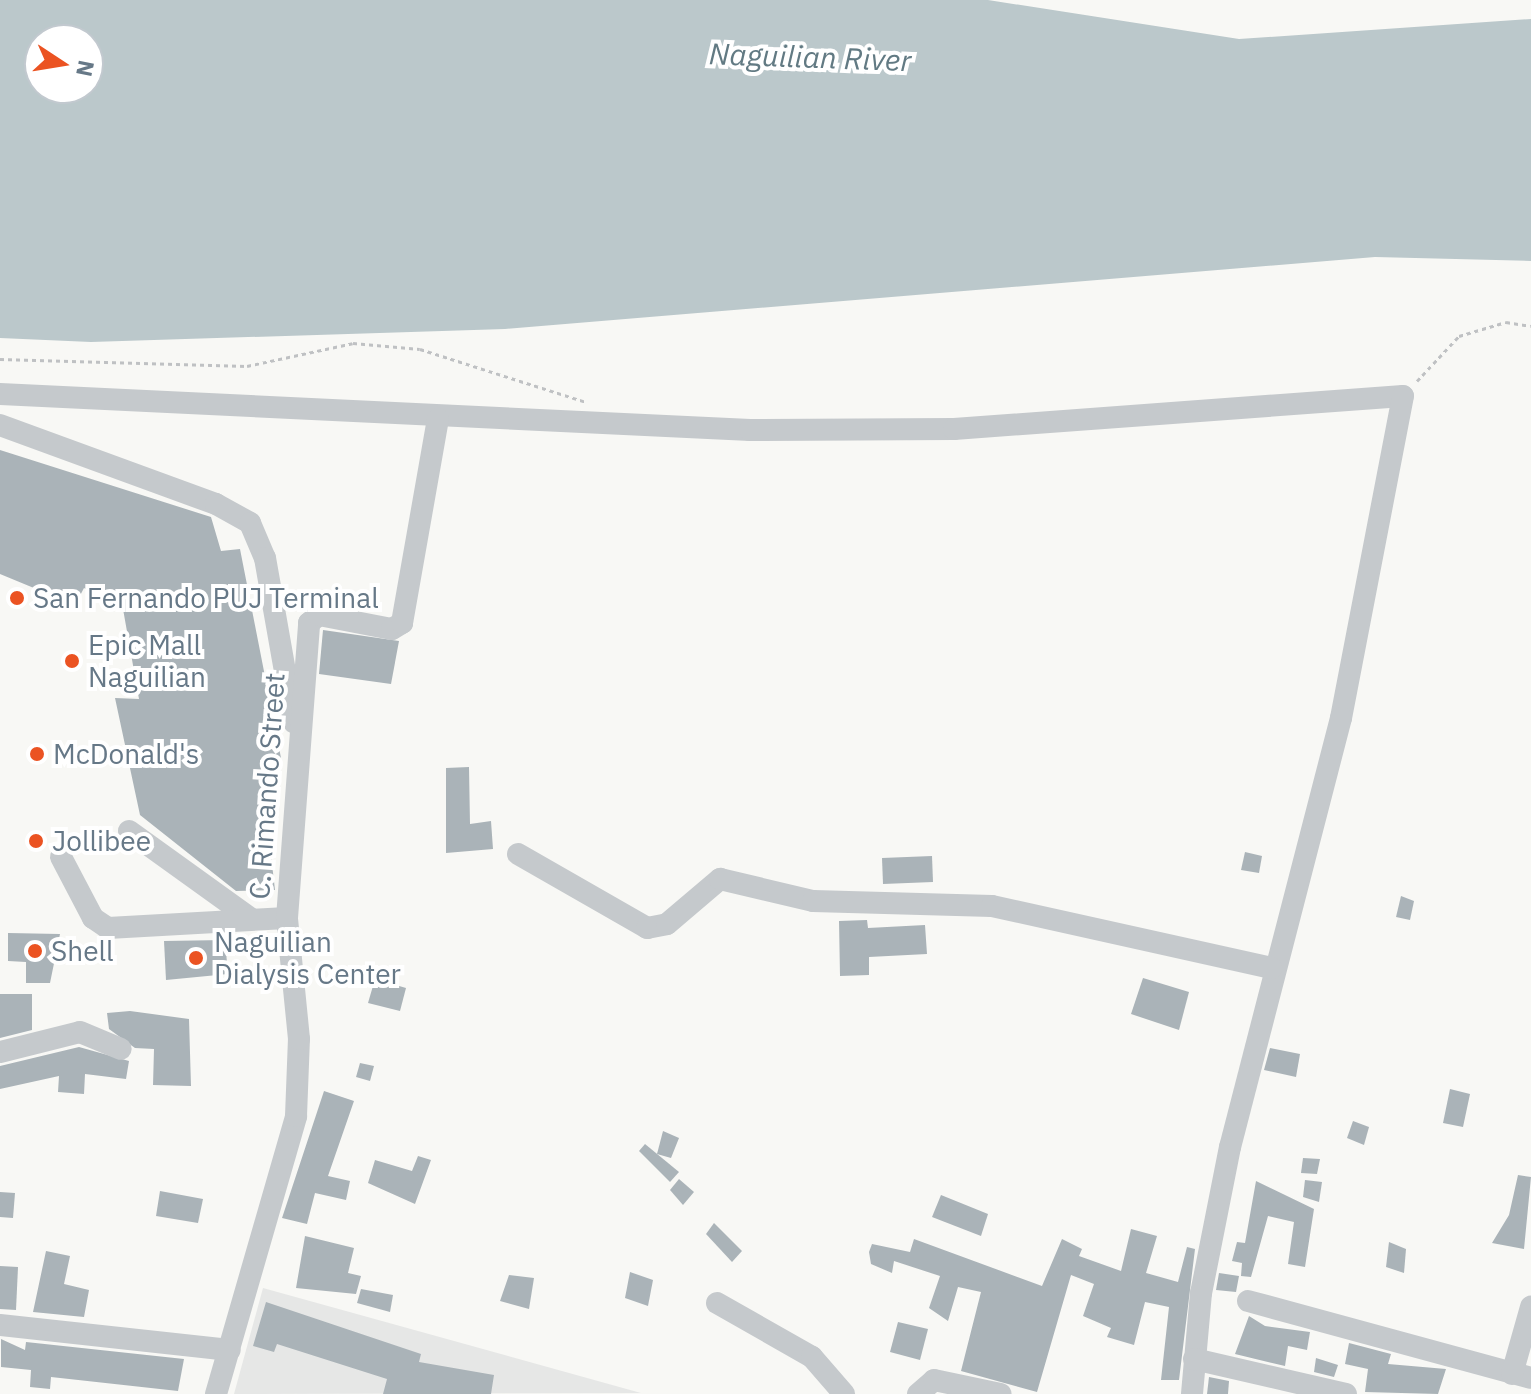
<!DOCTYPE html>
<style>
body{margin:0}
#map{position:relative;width:1531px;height:1394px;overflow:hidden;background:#f8f8f5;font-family:"IBM Plex Sans",sans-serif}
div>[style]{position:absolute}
.built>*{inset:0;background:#e6e7e6}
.water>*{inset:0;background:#bbc8cb}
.building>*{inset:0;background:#aab3b8}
.path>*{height:3px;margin-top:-1.5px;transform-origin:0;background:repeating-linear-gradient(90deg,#bfc1c3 0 4px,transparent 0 8px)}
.minor>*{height:22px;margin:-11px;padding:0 11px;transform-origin:11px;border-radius:11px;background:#c5c9cc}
.dots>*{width:22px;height:22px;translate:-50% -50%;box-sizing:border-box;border:4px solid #fff;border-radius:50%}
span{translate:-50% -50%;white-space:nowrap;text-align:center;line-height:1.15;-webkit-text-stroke:8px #fff;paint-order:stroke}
.poi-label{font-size:28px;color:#667887}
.left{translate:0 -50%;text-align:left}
.street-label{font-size:28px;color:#667887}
.water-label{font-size:30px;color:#627a83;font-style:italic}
.north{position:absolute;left:24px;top:24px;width:80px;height:80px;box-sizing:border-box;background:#fff;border:2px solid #c2c9cf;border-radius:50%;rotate:102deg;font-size:22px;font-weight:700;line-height:32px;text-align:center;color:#667887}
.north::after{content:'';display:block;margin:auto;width:28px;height:36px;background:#eb5322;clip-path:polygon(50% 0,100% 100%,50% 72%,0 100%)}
</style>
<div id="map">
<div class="built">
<i style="clip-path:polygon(263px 1288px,641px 1393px,234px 1394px)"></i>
</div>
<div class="water">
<i style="clip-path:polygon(evenodd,0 0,988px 0,1239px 39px,1531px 19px,1531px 261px,1375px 257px,505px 329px,91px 342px,0 338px,0 0,40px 40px,88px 40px,88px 88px,40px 88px,40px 40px)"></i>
</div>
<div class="building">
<i style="clip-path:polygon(0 450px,211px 517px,221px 551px,240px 549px,281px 758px,260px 760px,275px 890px,236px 891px,140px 815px,115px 698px,139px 699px,123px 609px,84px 588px,75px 605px,0 574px)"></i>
<i style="clip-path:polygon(323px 630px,399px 641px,391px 684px,319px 674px)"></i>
<i style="clip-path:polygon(469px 767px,470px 824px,491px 821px,493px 849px,446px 853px,446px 768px)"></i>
<i style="clip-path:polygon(1245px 852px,1262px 856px,1259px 873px,1241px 870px)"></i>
<i style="clip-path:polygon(932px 856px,933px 882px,883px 884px,882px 858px)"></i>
<i style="clip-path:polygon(1401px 896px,1414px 901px,1410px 920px,1396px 917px)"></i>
<i style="clip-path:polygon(867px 920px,868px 928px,925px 925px,927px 954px,869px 957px,869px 975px,840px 976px,839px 921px)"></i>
<i style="clip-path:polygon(8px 933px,60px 934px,50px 983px,26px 983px,26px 962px,8px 961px)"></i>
<i style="clip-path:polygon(225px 940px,228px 974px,166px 980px,164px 941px)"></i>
<i style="clip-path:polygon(1143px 978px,1189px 992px,1179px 1030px,1131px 1014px)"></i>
<i style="clip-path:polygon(375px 979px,406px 988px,400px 1011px,368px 1003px)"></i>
<i style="clip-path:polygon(0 994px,32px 994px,32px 1030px,0 1038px)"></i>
<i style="clip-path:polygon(130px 1011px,189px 1019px,191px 1086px,153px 1085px,154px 1049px,135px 1048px,109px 1029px,107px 1013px)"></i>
<i style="clip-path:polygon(79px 1047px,129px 1061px,126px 1079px,85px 1074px,84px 1094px,58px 1092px,59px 1076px,0 1089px,0 1066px)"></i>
<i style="clip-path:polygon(1270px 1048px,1300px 1054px,1296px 1077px,1264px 1070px)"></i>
<i style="clip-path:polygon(360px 1063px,374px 1066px,370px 1081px,356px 1077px)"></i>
<i style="clip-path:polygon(1450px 1089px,1470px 1094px,1463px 1127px,1443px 1123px)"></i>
<i style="clip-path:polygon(324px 1091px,354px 1101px,328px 1176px,350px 1181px,346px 1200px,315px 1193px,307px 1224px,282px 1218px)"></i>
<i style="clip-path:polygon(1353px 1121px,1369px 1127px,1364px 1145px,1347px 1138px)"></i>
<i style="clip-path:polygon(663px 1131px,679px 1138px,671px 1158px,657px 1154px)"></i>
<i style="clip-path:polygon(645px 1144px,679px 1172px,670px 1182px,639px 1151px)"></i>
<i style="clip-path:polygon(418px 1156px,431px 1160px,415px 1204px,368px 1183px,375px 1160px,412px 1171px)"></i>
<i style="clip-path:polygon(1303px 1158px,1320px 1159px,1317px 1174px,1301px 1173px)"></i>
<i style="clip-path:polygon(1518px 1175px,1531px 1177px,1524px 1249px,1492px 1243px,1509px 1215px)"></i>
<i style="clip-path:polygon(679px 1179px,694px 1192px,683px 1205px,670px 1190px)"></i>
<i style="clip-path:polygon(1305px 1180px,1322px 1182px,1319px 1202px,1303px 1197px)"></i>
<i style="clip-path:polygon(1256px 1181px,1314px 1209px,1305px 1267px,1288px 1264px,1294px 1222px,1268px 1216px,1251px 1277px,1241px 1276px,1242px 1263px,1232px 1261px,1237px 1242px,1245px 1243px)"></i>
<i style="clip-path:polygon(160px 1191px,203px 1199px,198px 1223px,156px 1216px)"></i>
<i style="clip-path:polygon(0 1192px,15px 1193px,13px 1218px,0 1217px)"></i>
<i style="clip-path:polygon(941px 1195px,988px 1214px,981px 1236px,932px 1217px)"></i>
<i style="clip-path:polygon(714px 1223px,742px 1251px,732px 1262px,706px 1234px)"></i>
<i style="clip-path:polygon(1131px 1229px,1157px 1236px,1146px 1273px,1178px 1282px,1187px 1247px,1195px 1249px,1179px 1380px,1161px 1380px,1169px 1307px,1145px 1302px,1134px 1345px,1107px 1337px,1111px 1328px,1083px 1316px,1094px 1284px,1071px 1275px,1037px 1392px,961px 1371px,981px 1292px,958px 1287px,948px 1321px,929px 1308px,940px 1276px,894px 1261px,892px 1273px,871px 1264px,869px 1252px,872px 1244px,910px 1252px,914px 1239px,1042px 1286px,1062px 1239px,1082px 1249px,1079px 1256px,1121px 1271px)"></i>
<i style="clip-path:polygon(305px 1236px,354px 1248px,348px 1273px,361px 1276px,356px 1294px,296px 1288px)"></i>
<i style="clip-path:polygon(1389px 1242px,1406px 1249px,1404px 1273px,1386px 1267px)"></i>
<i style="clip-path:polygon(46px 1251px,70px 1256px,64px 1284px,89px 1290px,84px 1317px,33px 1312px)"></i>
<i style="clip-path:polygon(0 1266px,18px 1267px,16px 1310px,0 1309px)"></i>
<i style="clip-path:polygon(630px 1272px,653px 1280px,648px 1306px,625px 1298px)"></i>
<i style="clip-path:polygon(1219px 1273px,1239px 1276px,1236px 1292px,1216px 1290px)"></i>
<i style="clip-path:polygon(509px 1275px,534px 1278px,529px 1309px,500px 1301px)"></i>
<i style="clip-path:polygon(361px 1289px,393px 1295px,390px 1312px,357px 1303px)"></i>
<i style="clip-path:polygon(266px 1302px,421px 1354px,419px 1362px,494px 1375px,491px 1394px,383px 1394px,387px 1379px,277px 1344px,274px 1352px,253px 1346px)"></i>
<i style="clip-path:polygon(1249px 1316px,1265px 1326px,1310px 1332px,1307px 1350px,1288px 1346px,1285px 1366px,1235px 1354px)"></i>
<i style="clip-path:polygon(898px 1322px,928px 1329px,920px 1360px,890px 1352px)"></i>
<i style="clip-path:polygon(1px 1339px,25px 1350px,26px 1342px,184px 1359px,178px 1391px,51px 1377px,50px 1389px,30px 1387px,31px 1370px,1px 1367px)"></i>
<i style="clip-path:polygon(1349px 1343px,1391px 1354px,1388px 1364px,1446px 1369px,1438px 1394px,1365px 1392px,1368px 1369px,1345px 1364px)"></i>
<i style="clip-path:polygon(1316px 1358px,1338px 1365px,1334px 1377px,1314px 1372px)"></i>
<i style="clip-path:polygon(1209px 1377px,1229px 1381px,1228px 1394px,1207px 1394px)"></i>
</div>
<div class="path">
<i style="left:0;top:359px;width:247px;rotate:1.6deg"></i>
<i style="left:247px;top:366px;width:108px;rotate:-12.2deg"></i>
<i style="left:353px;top:343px;width:67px;rotate:5.1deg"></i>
<i style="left:420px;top:349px;width:174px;rotate:17.7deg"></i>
<i style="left:1417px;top:381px;width:62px;rotate:-47deg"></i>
<i style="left:1459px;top:336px;width:49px;rotate:-16.6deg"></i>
<i style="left:1506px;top:322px;width:25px;rotate:9deg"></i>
</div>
<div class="minor">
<i style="left:0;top:394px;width:751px;rotate:2.75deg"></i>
<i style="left:750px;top:430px;width:204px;rotate:-0.3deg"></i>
<i style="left:954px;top:429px;width:450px;rotate:-4.2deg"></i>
<i style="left:1403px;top:396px;width:328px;rotate:100.9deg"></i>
<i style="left:1341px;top:718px;width:443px;rotate:104.5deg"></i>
<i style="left:1230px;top:1147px;width:149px;rotate:101.2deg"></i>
<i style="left:1201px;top:1293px;width:101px;rotate:95.1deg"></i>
<i style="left:0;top:425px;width:230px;rotate:20.1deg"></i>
<i style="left:216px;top:504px;width:39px;rotate:29deg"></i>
<i style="left:250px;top:523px;width:38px;rotate:67deg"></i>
<i style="left:265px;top:558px;width:167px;rotate:80deg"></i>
<i style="left:129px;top:831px;width:149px;rotate:35.7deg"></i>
<i style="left:518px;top:854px;width:149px;rotate:29.8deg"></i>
<i style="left:647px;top:928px;width:20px;rotate:-11deg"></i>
<i style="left:667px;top:924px;width:70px;rotate:-40.3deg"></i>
<i style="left:720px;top:879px;width:96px;rotate:13.3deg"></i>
<i style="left:813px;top:901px;width:179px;rotate:1.6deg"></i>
<i style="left:992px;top:906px;width:286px;rotate:12.5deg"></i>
<i style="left:61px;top:857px;width:69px;rotate:62.3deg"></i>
<i style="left:93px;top:918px;width:18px;rotate:34deg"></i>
<i style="left:108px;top:928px;width:179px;rotate:-3.2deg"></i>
<i style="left:0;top:1052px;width:82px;rotate:-14deg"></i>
<i style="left:80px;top:1032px;width:44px;rotate:22.5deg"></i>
<i style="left:1248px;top:1301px;width:293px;rotate:15.2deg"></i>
<i style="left:717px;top:1303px;width:109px;rotate:29.6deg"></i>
<i style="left:812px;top:1357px;width:49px;rotate:49.1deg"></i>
<i style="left:0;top:1325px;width:231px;rotate:6.2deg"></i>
<i style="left:1194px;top:1359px;width:156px;rotate:13deg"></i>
<i style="left:1512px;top:1374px;width:70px;rotate:-74.2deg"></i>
<i style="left:216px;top:1394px;width:289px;rotate:-73.9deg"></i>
<i style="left:296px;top:1116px;width:77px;rotate:-87.8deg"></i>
<i style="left:299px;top:1039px;width:122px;rotate:-95.7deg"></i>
<i style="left:287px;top:918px;width:296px;rotate:-85.7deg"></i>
<i style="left:309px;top:623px;width:13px;rotate:-39deg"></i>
<i style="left:319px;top:615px;width:74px;rotate:10.9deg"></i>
<i style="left:392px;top:629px;width:12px;rotate:-31deg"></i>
<i style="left:402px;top:623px;width:207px;rotate:-80deg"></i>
<i style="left:918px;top:1394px;width:21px;rotate:-41deg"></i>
<i style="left:934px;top:1380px;width:68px;rotate:11.8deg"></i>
</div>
<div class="dots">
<i style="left:17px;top:598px;background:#eb5322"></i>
<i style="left:72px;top:661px;background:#eb5322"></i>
<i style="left:37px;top:754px;background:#eb5322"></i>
<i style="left:36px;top:841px;background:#eb5322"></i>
<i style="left:35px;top:951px;background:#eb5322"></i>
<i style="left:196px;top:958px;background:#eb5322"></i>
</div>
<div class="poi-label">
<span class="left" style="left:33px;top:598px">San Fernando PUJ Terminal</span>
<span class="left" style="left:88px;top:661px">Epic Mall<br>Naguilian</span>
<span class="left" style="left:53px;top:754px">McDonald's</span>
<span class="left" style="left:52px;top:841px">Jollibee</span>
<span class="left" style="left:214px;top:958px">Naguilian<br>Dialysis Center</span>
<span class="left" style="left:51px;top:951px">Shell</span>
</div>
<div class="street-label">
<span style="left:267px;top:786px;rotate:-86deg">C. Rimando Street</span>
</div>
<div class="water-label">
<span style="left:810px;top:57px;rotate:2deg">Naguilian River</span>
</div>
<div class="north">N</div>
</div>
